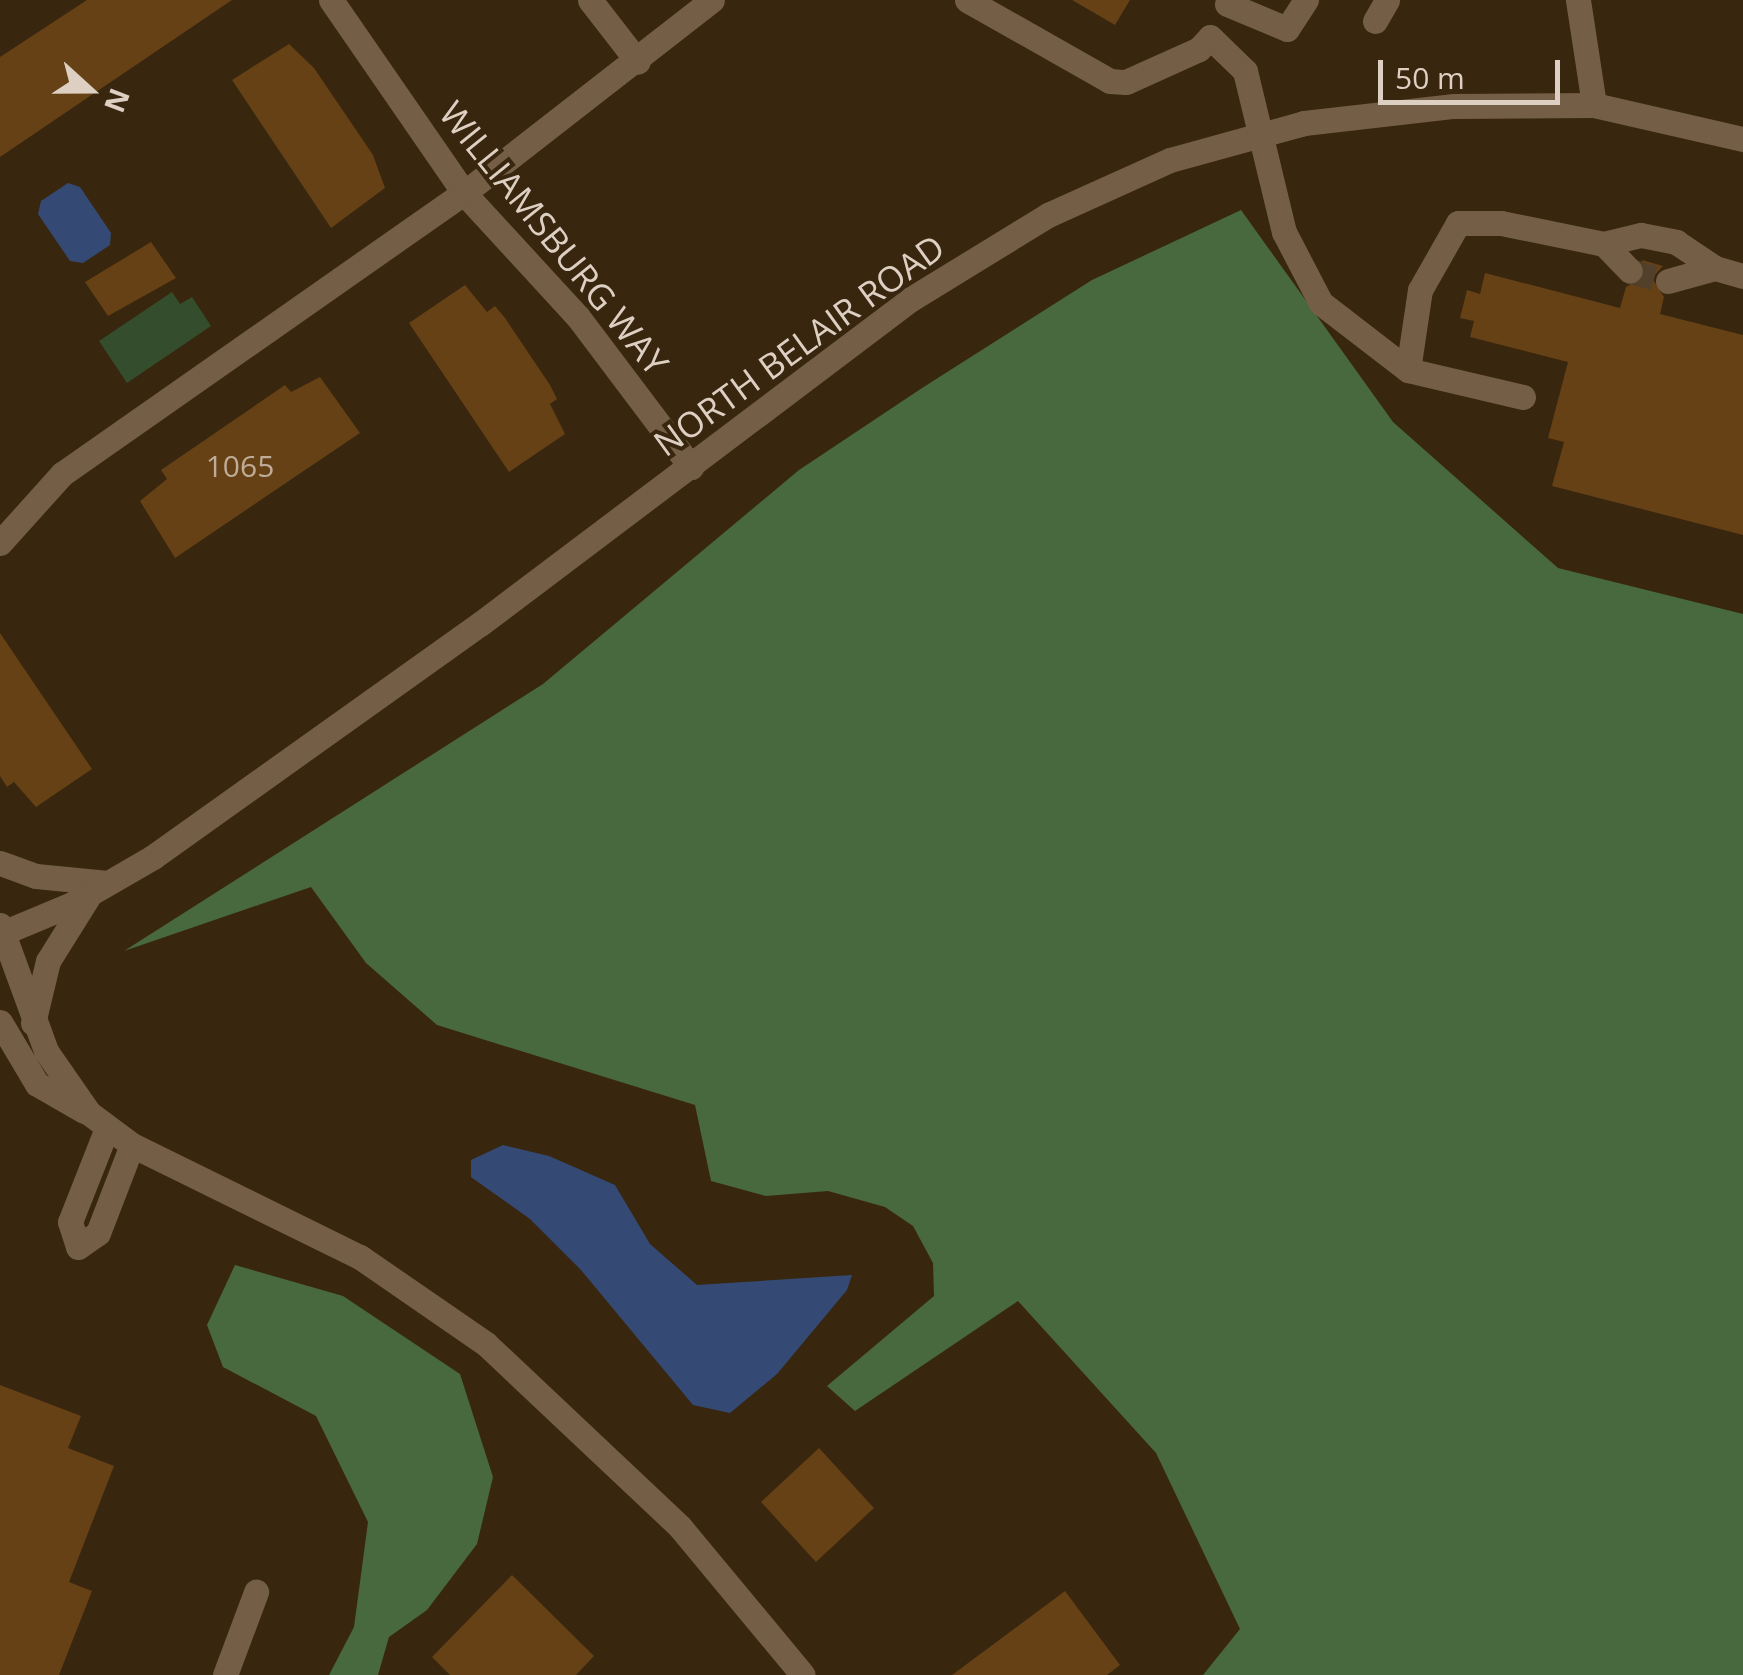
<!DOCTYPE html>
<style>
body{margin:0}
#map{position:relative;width:1743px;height:1675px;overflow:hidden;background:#39260f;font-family:"Open Sans",sans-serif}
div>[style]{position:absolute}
.green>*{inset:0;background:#344d2c}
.forest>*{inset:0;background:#48683e}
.water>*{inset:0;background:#344a74}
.building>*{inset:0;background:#654115}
.minor-tunnel>*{height:25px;margin-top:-12.5px;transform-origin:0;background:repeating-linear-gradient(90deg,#52402a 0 25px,transparent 0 37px)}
.minor>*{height:25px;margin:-12.5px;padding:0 12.5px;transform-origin:12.5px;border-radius:12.5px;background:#745e46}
span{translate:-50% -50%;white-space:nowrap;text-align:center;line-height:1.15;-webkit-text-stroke:8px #39260f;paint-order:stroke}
.number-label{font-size:30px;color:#bfac98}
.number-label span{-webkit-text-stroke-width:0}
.street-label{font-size:35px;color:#ddd0c3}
.north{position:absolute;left:40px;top:40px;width:100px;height:100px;-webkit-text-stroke:8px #39260f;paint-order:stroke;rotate:111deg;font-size:28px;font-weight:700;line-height:40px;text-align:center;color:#ddd0c3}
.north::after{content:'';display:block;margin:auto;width:35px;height:45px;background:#ddd0c3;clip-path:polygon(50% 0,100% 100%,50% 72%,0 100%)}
.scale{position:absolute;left:1378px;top:60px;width:182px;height:45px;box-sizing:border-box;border:5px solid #ddd0c3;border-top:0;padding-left:12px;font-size:30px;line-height:35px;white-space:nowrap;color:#ddd0c3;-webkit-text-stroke:8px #39260f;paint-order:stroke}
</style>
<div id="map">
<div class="green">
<i style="clip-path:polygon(172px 292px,180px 304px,192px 297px,211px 326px,127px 383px,99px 341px)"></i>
</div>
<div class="forest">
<i style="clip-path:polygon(1241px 210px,1393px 422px,1558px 568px,1743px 614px,1743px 1675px,1203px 1675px,1240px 1629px,1156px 1453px,1018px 1301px,855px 1411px,827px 1386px,934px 1296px,933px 1263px,913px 1226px,885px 1207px,828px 1191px,766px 1196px,711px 1181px,695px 1105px,437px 1025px,366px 963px,311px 887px,124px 951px,543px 684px,799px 470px,922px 388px,1092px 280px)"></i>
<i style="clip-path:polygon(235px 1265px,343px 1296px,460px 1374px,493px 1477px,477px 1544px,427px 1610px,389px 1637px,378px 1675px,329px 1675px,354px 1627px,368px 1522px,316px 1416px,223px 1367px,207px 1325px)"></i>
</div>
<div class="water">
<i style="clip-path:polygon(68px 183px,80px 187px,111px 233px,110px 245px,83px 263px,70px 261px,38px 214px,41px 201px)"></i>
<i style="clip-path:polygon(503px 1145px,549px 1156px,615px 1185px,650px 1244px,697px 1285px,852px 1275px,847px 1290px,777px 1374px,730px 1413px,693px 1405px,581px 1270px,530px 1219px,471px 1177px,471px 1160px)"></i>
</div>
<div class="building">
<i style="clip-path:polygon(87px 0,232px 0,0 157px,0 57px)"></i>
<i style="clip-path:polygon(1072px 0,1130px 0,1115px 25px)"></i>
<i style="clip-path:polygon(289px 44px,314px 68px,373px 155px,385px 188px,331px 228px,232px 80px)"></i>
<i style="clip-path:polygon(151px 242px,176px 278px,108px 316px,85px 282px)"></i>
<i style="clip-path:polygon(1642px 260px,1663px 266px,1652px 278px,1664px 297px,1660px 314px,1743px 335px,1743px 535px,1552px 486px,1564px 442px,1548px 438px,1568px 362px,1470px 337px,1474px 321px,1460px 318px,1467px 290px,1480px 294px,1485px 273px,1620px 308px,1626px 287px,1645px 276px)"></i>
<i style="clip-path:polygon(465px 285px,487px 312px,495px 306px,505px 318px,550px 385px,557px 399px,550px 404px,565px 434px,509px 472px,409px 323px)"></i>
<i style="clip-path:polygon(320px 377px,360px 433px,175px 558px,140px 501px,167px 479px,161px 470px,285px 385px,291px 392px)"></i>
<i style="clip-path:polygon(0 633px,92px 769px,36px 807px,14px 782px,7px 787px,0 776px)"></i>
<i style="clip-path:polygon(0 1385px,81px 1416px,68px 1448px,114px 1466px,69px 1582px,92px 1591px,59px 1675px,0 1675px)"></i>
<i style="clip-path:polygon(819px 1448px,874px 1508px,816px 1562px,761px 1502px)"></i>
<i style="clip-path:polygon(512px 1575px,594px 1656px,576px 1675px,450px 1675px,432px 1657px)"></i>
<i style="clip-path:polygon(1065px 1591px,1120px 1665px,1107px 1675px,952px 1675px)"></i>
</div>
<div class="minor-tunnel">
<i style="left:1630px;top:271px;width:39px;rotate:15deg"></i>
</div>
<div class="minor">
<i style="left:331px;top:0;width:234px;rotate:55.4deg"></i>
<i style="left:464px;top:193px;width:168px;rotate:47.4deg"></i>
<i style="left:578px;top:317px;width:188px;rotate:53deg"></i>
<i style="left:590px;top:0;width:78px;rotate:52.3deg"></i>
<i style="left:967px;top:0;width:164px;rotate:29.5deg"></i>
<i style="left:1110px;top:81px;width:16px;rotate:4deg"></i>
<i style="left:1126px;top:82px;width:80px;rotate:-24.3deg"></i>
<i style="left:1199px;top:49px;width:16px;rotate:-47deg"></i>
<i style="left:1210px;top:37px;width:49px;rotate:44.2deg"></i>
<i style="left:1245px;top:71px;width:166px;rotate:76.4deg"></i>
<i style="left:1284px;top:232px;width:80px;rotate:62.5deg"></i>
<i style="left:1321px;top:303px;width:110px;rotate:37.6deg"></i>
<i style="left:1578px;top:0;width:106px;rotate:81.3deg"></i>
<i style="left:1227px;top:4px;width:65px;rotate:22.6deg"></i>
<i style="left:1287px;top:29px;width:35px;rotate:-57deg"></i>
<i style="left:1375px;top:21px;width:24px;rotate:-60deg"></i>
<i style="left:1604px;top:244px;width:37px;rotate:46deg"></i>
<i style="left:1668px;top:281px;width:49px;rotate:-15.5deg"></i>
<i style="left:1523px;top:397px;width:118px;rotate:-166.8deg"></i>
<i style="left:1408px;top:370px;width:81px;rotate:-81.5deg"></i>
<i style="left:1420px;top:290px;width:77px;rotate:-60.4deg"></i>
<i style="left:1458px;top:223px;width:43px"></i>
<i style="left:1501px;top:223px;width:105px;rotate:11.5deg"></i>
<i style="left:1604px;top:244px;width:38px;rotate:-14deg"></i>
<i style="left:1641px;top:235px;width:36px;rotate:11deg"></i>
<i style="left:1676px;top:242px;width:47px;rotate:33.7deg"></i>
<i style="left:1715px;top:268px;width:29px;rotate:16deg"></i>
<i style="left:0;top:543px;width:93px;rotate:-48.1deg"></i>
<i style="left:62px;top:474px;width:490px;rotate:-35deg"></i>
<i style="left:464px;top:193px;width:314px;rotate:-37.9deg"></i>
<i style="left:0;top:863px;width:38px;rotate:20deg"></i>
<i style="left:36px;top:876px;width:72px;rotate:5.6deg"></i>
<i style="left:0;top:925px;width:134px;rotate:69.9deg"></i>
<i style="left:46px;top:1051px;width:75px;rotate:55.3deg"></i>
<i style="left:89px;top:1113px;width:54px;rotate:36.7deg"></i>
<i style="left:132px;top:1145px;width:254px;rotate:26.2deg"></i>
<i style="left:360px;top:1257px;width:153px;rotate:34.6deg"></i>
<i style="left:486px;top:1344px;width:267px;rotate:43.3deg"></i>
<i style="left:680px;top:1527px;width:192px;rotate:50.3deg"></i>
<i style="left:0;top:934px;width:78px;rotate:-22.6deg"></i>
<i style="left:72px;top:904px;width:94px;rotate:-30.1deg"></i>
<i style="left:153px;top:857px;width:402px;rotate:-35.5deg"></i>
<i style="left:480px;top:624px;width:540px;rotate:-37.02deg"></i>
<i style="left:911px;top:299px;width:161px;rotate:-31.5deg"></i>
<i style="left:1048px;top:215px;width:134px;rotate:-24.3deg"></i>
<i style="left:1170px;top:160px;width:139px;rotate:-15.4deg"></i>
<i style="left:1304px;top:123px;width:151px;rotate:-6.5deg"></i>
<i style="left:1454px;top:106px;width:140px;rotate:-0.4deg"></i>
<i style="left:1594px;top:105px;width:153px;rotate:12.9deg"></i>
<i style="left:0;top:1022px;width:72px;rotate:59.2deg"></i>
<i style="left:37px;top:1084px;width:54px;rotate:29.9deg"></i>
<i style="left:33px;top:1023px;width:64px;rotate:-76.4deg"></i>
<i style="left:48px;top:961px;width:75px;rotate:-58deg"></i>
<i style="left:107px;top:1128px;width:101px;rotate:111.5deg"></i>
<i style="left:70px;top:1222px;width:26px;rotate:72deg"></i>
<i style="left:78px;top:1247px;width:24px;rotate:-35deg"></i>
<i style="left:98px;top:1233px;width:94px;rotate:-68.9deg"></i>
<i style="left:225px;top:1675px;width:89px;rotate:-69.5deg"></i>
</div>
<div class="number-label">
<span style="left:240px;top:466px">1065</span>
</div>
<div class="street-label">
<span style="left:554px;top:238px;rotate:51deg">WILLIAMSBURG WAY</span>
<span style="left:799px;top:345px;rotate:-36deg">NORTH BELAIR ROAD</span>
</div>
<div class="north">N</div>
<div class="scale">50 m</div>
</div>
